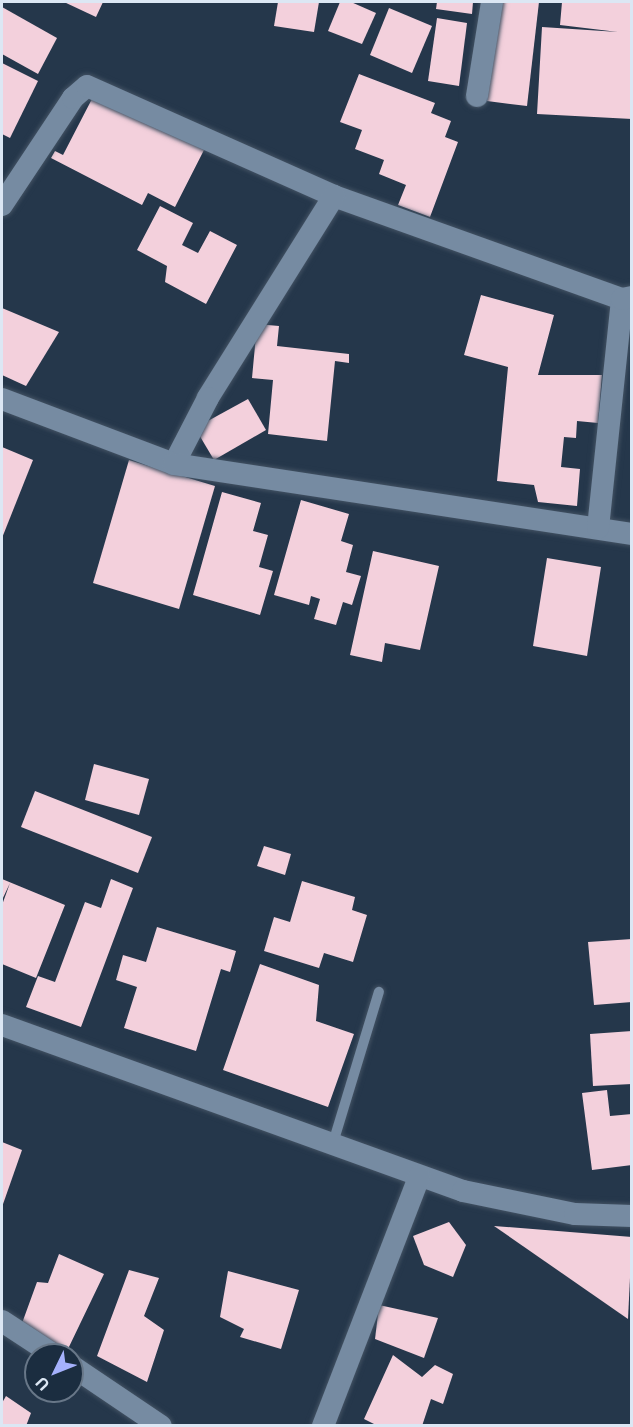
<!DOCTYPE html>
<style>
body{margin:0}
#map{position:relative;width:633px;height:1427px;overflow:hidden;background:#25374b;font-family:"Noto Sans",sans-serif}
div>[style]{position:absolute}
.building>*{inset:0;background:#f3d0dc}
.roads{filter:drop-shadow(0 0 2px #435263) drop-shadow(0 0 2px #435263)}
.lane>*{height:10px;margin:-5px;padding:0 5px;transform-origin:5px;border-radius:5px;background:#768ba2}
.street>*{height:22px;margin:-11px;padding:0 11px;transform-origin:11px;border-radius:11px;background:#768ba2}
span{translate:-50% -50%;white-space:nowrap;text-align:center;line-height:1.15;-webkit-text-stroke:6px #1b2d40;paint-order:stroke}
.frame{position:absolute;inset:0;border:3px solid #dce7f4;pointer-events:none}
.north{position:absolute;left:24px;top:1343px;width:60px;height:60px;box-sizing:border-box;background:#1b2d40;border:2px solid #687788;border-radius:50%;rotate:227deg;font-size:16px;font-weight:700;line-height:24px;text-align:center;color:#dce7f4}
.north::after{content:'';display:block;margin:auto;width:21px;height:27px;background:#a5b1fc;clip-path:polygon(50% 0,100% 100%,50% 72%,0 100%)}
</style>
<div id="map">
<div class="building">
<i style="clip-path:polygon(64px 2px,103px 2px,96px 17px)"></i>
<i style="clip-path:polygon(278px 2px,319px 2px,314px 32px,274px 26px)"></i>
<i style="clip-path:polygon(340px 2px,351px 2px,376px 13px,362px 44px,328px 31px)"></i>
<i style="clip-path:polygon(437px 2px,473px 2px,472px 14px,436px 9px)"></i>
<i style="clip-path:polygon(499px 2px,539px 2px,527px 106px,487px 101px)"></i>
<i style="clip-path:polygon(562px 2px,632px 2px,632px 119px,537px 114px,542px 27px,618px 32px,560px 25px)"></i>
<i style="clip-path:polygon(2px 7px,57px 38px,38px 74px,2px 54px)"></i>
<i style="clip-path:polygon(389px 8px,432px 26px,412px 73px,370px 55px)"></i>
<i style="clip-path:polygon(437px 18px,467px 23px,459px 86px,428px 81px)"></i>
<i style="clip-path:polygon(2px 63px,38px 81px,10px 138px,2px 134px)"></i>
<i style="clip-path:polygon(359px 74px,435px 103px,431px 113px,451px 121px,445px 137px,458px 142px,430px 217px,398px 205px,406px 185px,379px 174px,384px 160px,355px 149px,362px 130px,340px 122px)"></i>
<i style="clip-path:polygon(95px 93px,204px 150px,175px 207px,148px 193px,142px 205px,51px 158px,55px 151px,63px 155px)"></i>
<i style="clip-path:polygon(160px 206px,193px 223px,182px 245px,198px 253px,210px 231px,237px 245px,206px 304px,165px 282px,167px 266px,137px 250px)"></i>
<i style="clip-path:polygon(481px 295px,554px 315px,538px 375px,602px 375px,598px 423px,577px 421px,576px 438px,564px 437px,561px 467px,580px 469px,577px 506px,538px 502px,534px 485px,497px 481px,508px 367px,464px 355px)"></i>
<i style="clip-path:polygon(2px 308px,59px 332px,26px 386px,2px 375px)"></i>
<i style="clip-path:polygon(257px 324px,279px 326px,277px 346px,349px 354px,349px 363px,335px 361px,327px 441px,268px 434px,273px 380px,252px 378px)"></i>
<i style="clip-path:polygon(248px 399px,266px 430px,214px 460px,195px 428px)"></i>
<i style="clip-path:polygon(2px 447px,33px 460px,2px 538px)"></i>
<i style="clip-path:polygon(129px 460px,215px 486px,179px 609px,93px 583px)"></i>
<i style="clip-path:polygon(222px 492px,261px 503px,253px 531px,268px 535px,259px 567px,273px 571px,260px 615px,193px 595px)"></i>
<i style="clip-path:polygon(301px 500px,349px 514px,341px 541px,353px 545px,346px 572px,361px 576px,352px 605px,343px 602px,336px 625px,314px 619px,320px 599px,311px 596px,309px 605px,274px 595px)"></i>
<i style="clip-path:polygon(373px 551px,439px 566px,420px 650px,385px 643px,382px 662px,350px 655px)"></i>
<i style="clip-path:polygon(547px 558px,601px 567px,587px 656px,533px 646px)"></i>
<i style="clip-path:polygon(94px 764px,149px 779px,139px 815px,85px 800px)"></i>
<i style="clip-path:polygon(35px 791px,152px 837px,138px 873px,21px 827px)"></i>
<i style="clip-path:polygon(264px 846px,291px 854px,285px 875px,257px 866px)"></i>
<i style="clip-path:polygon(2px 879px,65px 905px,36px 978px,2px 964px,2px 905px,10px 883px,2px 900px)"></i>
<i style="clip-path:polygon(111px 879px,133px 888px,81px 1027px,26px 1007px,38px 976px,55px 982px,85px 902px,101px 908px)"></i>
<i style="clip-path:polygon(302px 881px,355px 897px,352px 910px,367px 915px,353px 962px,324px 953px,319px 968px,264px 951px,274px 917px,290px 922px)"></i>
<i style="clip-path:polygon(157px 927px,236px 951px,230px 972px,221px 969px,196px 1051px,124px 1028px,137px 987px,116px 980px,123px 955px,146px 962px)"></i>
<i style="clip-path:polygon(632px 939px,632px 1002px,594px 1005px,588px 942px)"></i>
<i style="clip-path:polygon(260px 964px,319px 985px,316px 1021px,354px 1034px,328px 1107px,223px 1070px)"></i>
<i style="clip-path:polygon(632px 1031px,632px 1084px,593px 1086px,590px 1034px)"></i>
<i style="clip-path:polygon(607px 1090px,610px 1116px,632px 1114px,632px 1165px,592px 1170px,582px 1093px)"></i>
<i style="clip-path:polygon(2px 1142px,22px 1150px,2px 1207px)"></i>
<i style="clip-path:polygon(449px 1222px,466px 1245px,453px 1277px,424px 1265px,413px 1236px)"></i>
<i style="clip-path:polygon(494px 1226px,632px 1237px,628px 1319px)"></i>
<i style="clip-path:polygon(59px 1254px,104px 1274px,67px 1351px,21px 1326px,37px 1282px,48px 1283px)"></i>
<i style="clip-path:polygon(129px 1270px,159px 1278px,144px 1316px,164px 1330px,147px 1382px,97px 1356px)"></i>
<i style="clip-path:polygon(228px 1271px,299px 1290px,281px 1349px,240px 1337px,244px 1329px,220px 1317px)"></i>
<i style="clip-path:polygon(379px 1305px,438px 1318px,424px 1358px,375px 1339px)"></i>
<i style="clip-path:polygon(393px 1355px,422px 1377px,435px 1365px,453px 1374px,443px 1404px,431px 1399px,422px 1426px,378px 1426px,364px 1419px)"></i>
<i style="clip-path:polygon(6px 1396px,31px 1413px,26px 1426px,2px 1426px,2px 1403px)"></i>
</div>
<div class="roads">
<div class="lane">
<i style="left:333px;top:1143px;width:158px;rotate:-73.1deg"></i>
</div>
<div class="street">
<i style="left:477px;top:96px;width:95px;rotate:-80.9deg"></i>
<i style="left:334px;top:196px;width:306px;rotate:19.7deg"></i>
<i style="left:2px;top:205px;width:128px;rotate:-56.4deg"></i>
<i style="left:73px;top:98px;width:18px;rotate:-41deg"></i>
<i style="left:87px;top:86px;width:270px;rotate:24deg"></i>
<i style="left:334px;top:196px;width:238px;rotate:122deg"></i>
<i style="left:208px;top:398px;width:74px;rotate:117.3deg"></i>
<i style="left:2px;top:399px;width:184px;rotate:20.7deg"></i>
<i style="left:174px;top:464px;width:463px;rotate:8.7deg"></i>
<i style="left:598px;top:528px;width:230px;rotate:-84deg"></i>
<i style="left:622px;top:299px;width:10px;rotate:-11deg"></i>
<i style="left:2px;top:1025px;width:490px;rotate:19.8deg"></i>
<i style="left:463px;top:1191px;width:114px;rotate:11.6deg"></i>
<i style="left:575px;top:1214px;width:57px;rotate:2deg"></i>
<i style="left:2px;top:1321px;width:62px;rotate:33.2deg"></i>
<i style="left:72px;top:1366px;width:107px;rotate:34deg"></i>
<i style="left:323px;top:1426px;width:267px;rotate:-68.9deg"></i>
</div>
</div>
<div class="frame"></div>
<div class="north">U</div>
</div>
